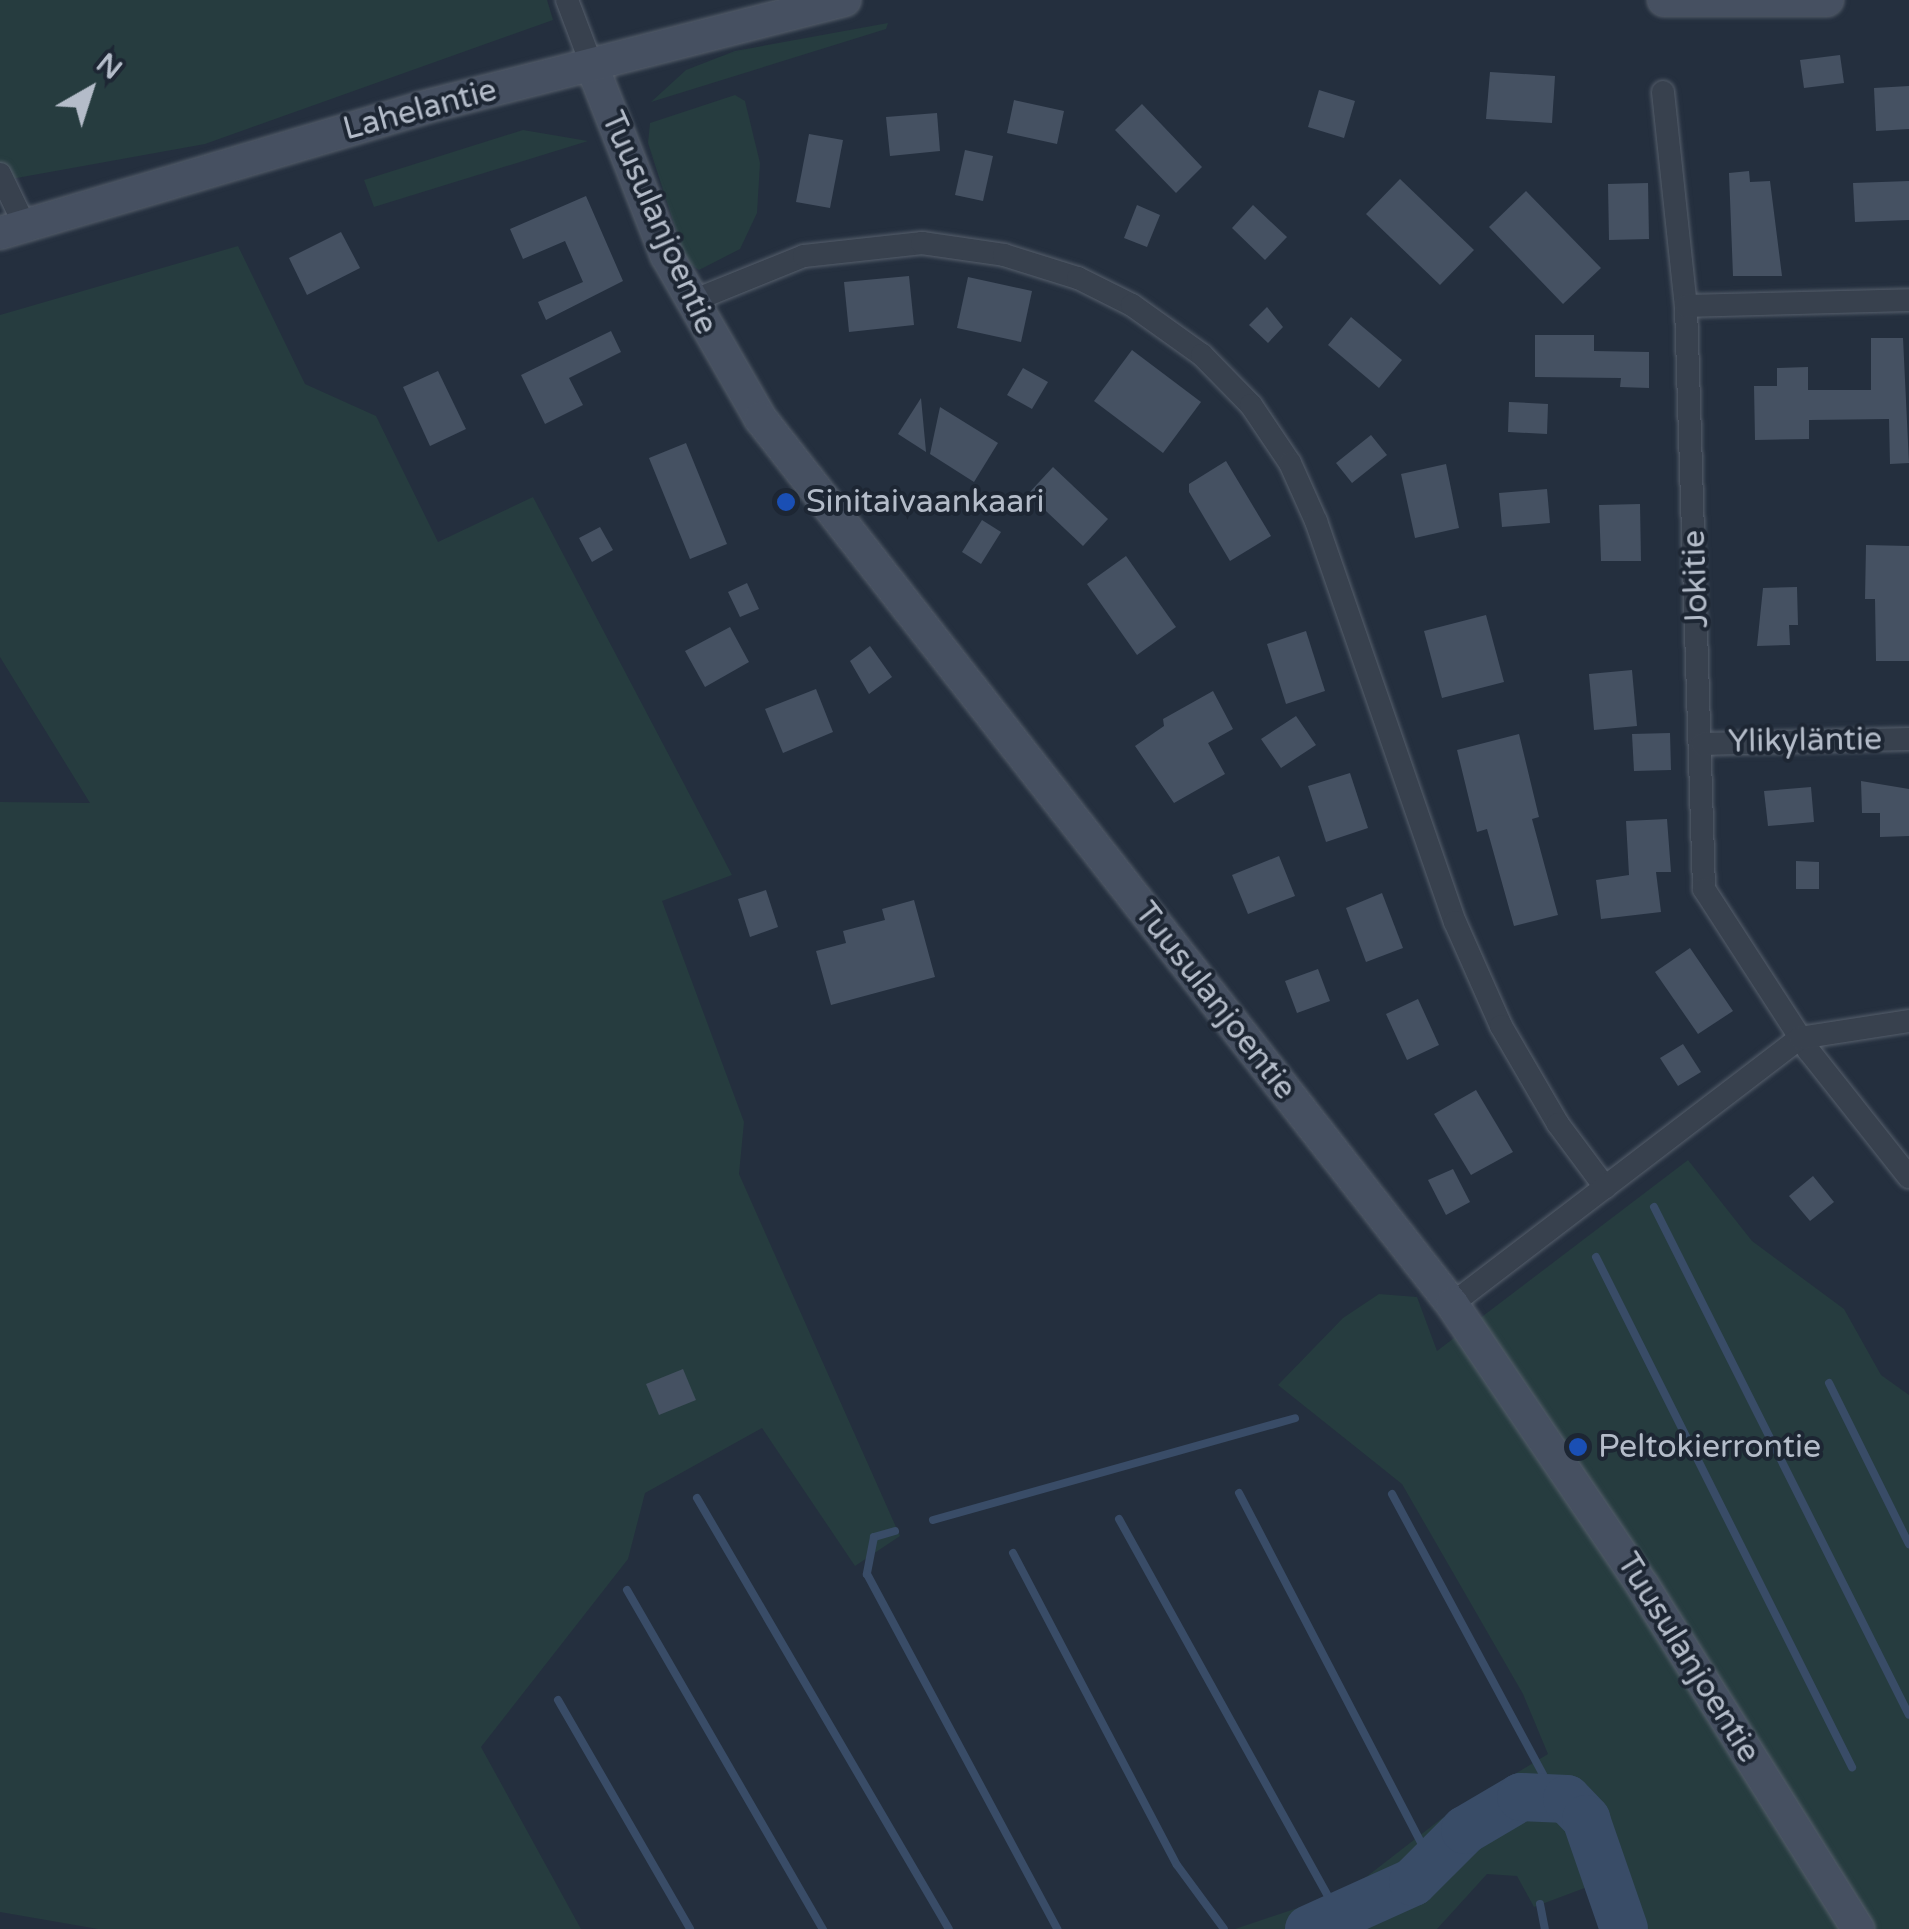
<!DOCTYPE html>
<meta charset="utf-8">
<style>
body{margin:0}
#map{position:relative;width:1909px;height:1929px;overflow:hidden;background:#242f3e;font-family:"Varela Round",sans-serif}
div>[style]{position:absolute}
.green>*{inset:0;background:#263c3f}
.stream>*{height:8px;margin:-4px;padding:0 4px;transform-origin:4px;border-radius:4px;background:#394c67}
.river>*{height:48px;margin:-24px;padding:0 24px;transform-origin:24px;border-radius:24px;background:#394c67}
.building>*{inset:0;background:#455162}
.roads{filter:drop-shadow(0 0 2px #565f6c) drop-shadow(0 0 2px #565f6c)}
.street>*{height:22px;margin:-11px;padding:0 11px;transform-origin:11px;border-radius:11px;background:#38414e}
.secondary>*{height:32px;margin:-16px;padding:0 16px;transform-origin:16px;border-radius:16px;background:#465061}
.dots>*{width:28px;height:28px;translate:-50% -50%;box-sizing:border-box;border:5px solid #1d2633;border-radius:50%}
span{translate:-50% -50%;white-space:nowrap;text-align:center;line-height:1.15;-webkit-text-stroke:8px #1d2633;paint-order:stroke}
.street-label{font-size:32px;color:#b4bcc9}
.poi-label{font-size:32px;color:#b4bcc9}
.left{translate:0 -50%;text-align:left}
.north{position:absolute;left:40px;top:40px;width:100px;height:100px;-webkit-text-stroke:8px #1d2633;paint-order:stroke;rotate:39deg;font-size:28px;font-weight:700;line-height:40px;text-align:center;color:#b4bcc9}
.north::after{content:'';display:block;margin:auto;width:35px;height:45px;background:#b4bcc9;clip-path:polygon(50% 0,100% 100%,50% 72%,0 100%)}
</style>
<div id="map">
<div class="green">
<i style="clip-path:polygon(0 0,547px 0,553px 20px,205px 144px,0 181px)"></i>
<i style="clip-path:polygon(888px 23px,886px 29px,651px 102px,686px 70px,735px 51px)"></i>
<i style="clip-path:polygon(735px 95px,745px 101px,760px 163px,757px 213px,740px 249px,699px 270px,686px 261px,648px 143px,650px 123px)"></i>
<i style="clip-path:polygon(523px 130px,588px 141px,374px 207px,364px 180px)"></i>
<i style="clip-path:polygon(238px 246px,305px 384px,376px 416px,438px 542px,533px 497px,732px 875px,662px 901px,744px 1122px,739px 1174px,900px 1536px,855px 1566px,762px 1428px,645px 1493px,628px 1559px,481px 1747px,581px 1929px,98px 1929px,0 1912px,0 802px,90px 803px,0 657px,0 315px)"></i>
<i style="clip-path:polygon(1688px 1160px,1752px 1241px,1844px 1309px,1881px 1375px,1909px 1395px,1909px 1929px,1606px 1929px,1590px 1886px,1534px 1907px,1517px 1876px,1487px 1874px,1437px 1929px,1235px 1929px,1348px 1891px,1441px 1819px,1548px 1754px,1523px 1694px,1402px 1484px,1278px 1385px,1343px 1318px,1379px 1294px,1417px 1297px,1437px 1351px)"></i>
</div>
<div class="stream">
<i style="left:1654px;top:1207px;width:568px;rotate:63.34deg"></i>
<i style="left:1596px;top:1257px;width:571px;rotate:63.35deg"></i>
<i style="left:1829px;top:1383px;width:180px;rotate:63.6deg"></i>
<i style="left:1239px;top:1493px;width:417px;rotate:62.5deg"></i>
<i style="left:1392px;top:1494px;width:346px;rotate:61.7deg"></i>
<i style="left:697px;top:1498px;width:499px;rotate:59.7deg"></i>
<i style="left:1119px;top:1519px;width:455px;rotate:61deg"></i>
<i style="left:933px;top:1520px;width:376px;rotate:-15.7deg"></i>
<i style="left:895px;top:1531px;width:22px;rotate:164deg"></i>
<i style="left:874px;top:1537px;width:38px;rotate:101deg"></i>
<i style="left:867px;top:1574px;width:403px;rotate:61.8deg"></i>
<i style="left:1013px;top:1553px;width:352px;rotate:62.3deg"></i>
<i style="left:1177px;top:1865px;width:79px;rotate:53.7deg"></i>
<i style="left:627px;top:1590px;width:392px;rotate:60deg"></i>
<i style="left:558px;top:1700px;width:264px;rotate:60deg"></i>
<i style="left:1540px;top:1904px;width:25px;rotate:79deg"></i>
</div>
<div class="river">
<i style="left:1309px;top:1929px;width:114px;rotate:-24.3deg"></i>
<i style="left:1413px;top:1882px;width:74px;rotate:-45deg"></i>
<i style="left:1465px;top:1830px;width:65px;rotate:-30.5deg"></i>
<i style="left:1521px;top:1797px;width:46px;rotate:2.5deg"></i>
<i style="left:1567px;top:1799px;width:28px;rotate:46deg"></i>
<i style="left:1586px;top:1819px;width:116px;rotate:70.9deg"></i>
</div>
<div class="building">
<i style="clip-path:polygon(1840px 55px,1844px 83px,1804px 88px,1800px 60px)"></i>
<i style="clip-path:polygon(1490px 72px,1555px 76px,1552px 123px,1486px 119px)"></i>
<i style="clip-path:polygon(1909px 86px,1909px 129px,1876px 131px,1874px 88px)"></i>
<i style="clip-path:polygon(1319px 90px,1355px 101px,1344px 138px,1308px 127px)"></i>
<i style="clip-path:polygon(1014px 100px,1064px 111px,1057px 144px,1007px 133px)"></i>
<i style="clip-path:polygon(1142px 104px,1202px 167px,1176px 193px,1115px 130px)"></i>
<i style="clip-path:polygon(937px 113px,940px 151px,890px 156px,886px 117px)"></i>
<i style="clip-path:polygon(809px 134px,843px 140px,830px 208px,796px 202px)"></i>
<i style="clip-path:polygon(965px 150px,993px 156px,983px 201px,955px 195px)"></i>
<i style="clip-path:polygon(1749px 171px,1750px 182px,1770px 181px,1782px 276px,1733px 276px,1729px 173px)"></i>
<i style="clip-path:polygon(1400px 179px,1474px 250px,1440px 285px,1366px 214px)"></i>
<i style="clip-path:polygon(1909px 181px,1909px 220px,1855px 222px,1853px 183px)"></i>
<i style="clip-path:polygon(1648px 183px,1649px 239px,1609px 240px,1608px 184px)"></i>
<i style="clip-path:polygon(1526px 191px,1601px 268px,1563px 304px,1489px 227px)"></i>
<i style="clip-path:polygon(586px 196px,623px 281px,546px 320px,538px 302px,583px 282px,565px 241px,523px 259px,510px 229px)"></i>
<i style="clip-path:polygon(1137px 205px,1160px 215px,1147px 247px,1124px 238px)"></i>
<i style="clip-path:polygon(1253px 205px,1287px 237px,1265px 260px,1232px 228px)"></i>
<i style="clip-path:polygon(341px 232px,360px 268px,307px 295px,289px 258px)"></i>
<i style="clip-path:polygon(909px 276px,914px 325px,849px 332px,844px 282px)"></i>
<i style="clip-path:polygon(968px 277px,1032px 291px,1021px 342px,957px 328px)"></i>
<i style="clip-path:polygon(1267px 307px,1283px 327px,1268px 343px,1249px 325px)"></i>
<i style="clip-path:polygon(1351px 317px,1402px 360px,1379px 388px,1328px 345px)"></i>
<i style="clip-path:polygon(611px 331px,621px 352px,569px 378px,583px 405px,545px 424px,521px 375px)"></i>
<i style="clip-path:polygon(1535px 335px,1594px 335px,1594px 351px,1649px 352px,1649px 388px,1620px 387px,1621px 378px,1535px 377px)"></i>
<i style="clip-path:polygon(1871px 338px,1903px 338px,1909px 463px,1890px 464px,1889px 419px,1809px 420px,1809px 439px,1755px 440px,1754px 386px,1777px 386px,1777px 368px,1808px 367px,1808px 390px,1871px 390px)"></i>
<i style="clip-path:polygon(1132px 350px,1201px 402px,1163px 453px,1094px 401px)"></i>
<i style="clip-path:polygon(1023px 368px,1048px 382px,1032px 409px,1007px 395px)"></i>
<i style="clip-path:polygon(438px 371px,466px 429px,430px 446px,403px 387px)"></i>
<i style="clip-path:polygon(921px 398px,926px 452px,898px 434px)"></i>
<i style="clip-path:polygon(1509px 402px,1548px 404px,1547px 434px,1508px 432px)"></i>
<i style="clip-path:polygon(940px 407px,998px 443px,974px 482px,930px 454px)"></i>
<i style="clip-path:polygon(1371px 435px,1387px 455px,1352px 483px,1336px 463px)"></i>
<i style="clip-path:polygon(686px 443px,727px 544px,690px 559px,649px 458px)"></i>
<i style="clip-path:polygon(1226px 461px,1271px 536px,1230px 561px,1189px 492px,1189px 484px)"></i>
<i style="clip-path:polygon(1446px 464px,1459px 528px,1415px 538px,1401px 474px)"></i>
<i style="clip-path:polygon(1053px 467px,1108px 519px,1083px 546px,1028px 494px)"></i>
<i style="clip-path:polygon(1547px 489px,1550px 523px,1502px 527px,1499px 493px)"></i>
<i style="clip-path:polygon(1640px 504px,1641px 561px,1601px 561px,1599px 505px)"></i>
<i style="clip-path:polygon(982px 520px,1001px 532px,981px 564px,962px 552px)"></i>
<i style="clip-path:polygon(600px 527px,613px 550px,592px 562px,579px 538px)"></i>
<i style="clip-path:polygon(1866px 545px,1909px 546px,1909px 661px,1876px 661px,1875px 599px,1865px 599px)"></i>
<i style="clip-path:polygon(1126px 556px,1176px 627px,1137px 655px,1087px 584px)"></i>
<i style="clip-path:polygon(747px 583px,759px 609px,740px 617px,728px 592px)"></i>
<i style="clip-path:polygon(1797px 587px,1798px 625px,1789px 625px,1790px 645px,1757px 646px,1763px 588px)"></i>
<i style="clip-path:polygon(1486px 615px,1504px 682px,1442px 698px,1424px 631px)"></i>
<i style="clip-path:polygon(730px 627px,749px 662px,705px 687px,685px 651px)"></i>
<i style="clip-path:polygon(1306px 631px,1325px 691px,1286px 704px,1267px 644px)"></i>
<i style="clip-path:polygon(870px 646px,892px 677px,869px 694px,850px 661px)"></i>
<i style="clip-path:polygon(1632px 670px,1637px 726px,1594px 730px,1589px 674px)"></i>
<i style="clip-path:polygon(816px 689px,833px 732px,783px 753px,765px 709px)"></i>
<i style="clip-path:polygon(1213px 691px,1233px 729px,1208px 743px,1225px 774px,1174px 803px,1135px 746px,1164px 726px,1163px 719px)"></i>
<i style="clip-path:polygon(1296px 716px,1316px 745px,1281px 768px,1261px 739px)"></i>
<i style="clip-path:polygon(1670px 733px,1671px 770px,1634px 771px,1632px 734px)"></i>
<i style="clip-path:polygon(1519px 734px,1539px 817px,1532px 819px,1558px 915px,1514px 926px,1487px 829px,1477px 832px,1457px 750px)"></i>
<i style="clip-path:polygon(1350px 773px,1368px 828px,1326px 842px,1308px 786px)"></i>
<i style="clip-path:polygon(1861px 781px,1909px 789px,1909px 836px,1880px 837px,1880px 813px,1862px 813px)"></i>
<i style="clip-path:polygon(1811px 787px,1814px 822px,1768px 826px,1764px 791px)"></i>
<i style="clip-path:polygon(1667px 819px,1671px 872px,1656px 872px,1661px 912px,1601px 919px,1596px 880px,1629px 875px,1626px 821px)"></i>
<i style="clip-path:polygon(1279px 856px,1295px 896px,1248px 914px,1232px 875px)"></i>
<i style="clip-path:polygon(1796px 861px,1819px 862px,1819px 889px,1796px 889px)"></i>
<i style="clip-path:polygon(766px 890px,778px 927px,750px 937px,738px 899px)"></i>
<i style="clip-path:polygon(1382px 893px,1403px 948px,1366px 962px,1346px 908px)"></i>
<i style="clip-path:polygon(914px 900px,935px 977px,831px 1005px,816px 951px,846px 943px,843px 931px,885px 920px,882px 909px)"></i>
<i style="clip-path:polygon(1690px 948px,1733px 1011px,1698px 1034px,1655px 972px)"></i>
<i style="clip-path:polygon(1318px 969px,1330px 1001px,1297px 1013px,1285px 981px)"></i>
<i style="clip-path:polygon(1418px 999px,1439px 1045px,1407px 1060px,1386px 1014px)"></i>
<i style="clip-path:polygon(1683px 1044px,1701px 1072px,1678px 1086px,1660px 1058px)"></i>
<i style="clip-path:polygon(1476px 1090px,1513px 1152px,1471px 1175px,1434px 1114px)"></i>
<i style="clip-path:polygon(1453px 1169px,1470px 1202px,1446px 1215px,1428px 1180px)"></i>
<i style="clip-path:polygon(1813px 1176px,1834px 1202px,1810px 1221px,1789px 1196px)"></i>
<i style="clip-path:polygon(683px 1369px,696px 1400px,659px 1415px,646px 1384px)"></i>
</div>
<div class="roads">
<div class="street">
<i style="left:567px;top:0;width:71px;rotate:69.3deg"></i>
<i style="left:1663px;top:92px;width:215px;rotate:83.9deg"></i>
<i style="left:1686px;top:306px;width:583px;rotate:88.23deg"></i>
<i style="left:1704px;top:889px;width:193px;rotate:57.1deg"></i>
<i style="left:1809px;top:1051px;width:161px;rotate:51.6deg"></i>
<i style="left:0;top:174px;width:58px;rotate:64.3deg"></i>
<i style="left:690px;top:302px;width:123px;rotate:-22deg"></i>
<i style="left:804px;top:256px;width:119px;rotate:-6.3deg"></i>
<i style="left:922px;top:243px;width:83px;rotate:8.3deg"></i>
<i style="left:1004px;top:255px;width:77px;rotate:17.3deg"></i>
<i style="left:1078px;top:278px;width:60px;rotate:26.6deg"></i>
<i style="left:1132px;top:305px;width:86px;rotate:35.5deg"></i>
<i style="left:1202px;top:355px;width:70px;rotate:45.6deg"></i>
<i style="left:1251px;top:405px;width:70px;rotate:56.1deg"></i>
<i style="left:1290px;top:463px;width:64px;rotate:65.9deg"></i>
<i style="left:1316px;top:521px;width:424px;rotate:70.9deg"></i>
<i style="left:1455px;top:922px;width:114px;rotate:66.1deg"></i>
<i style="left:1501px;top:1026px;width:113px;rotate:59.8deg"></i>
<i style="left:1558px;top:1124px;width:79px;rotate:53.3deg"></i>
<i style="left:1686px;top:306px;width:223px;rotate:-1.5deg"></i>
<i style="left:1702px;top:744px;width:207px;rotate:-1.4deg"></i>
<i style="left:1452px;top:1304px;width:438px;rotate:-37.4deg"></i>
<i style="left:1800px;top:1038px;width:110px;rotate:-8.9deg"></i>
</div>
<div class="secondary">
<i style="left:1664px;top:0;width:163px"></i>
<i style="left:592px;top:66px;width:204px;rotate:68.5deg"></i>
<i style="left:667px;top:256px;width:187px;rotate:60.1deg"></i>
<i style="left:760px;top:418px;width:1124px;rotate:52.01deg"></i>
<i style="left:1452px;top:1304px;width:341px;rotate:55.9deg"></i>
<i style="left:1643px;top:1586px;width:405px;rotate:57.9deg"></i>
<i style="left:0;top:233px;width:439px;rotate:-16.5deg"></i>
<i style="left:421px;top:108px;width:437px;rotate:-14.3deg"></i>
</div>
</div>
<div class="dots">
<i style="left:786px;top:502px;background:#1a4fb4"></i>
<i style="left:1578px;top:1447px;background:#1a4fb4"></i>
</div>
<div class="street-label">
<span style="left:420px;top:110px;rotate:-15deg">Lahelantie</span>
<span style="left:659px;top:223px;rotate:66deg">Tuusulanjoentie</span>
<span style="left:1696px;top:579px;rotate:-92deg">Jokitie</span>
<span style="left:1805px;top:741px;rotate:-1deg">Ylikyläntie</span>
<span style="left:1215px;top:1001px;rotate:52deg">Tuusulanjoentie</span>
<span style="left:1688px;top:1658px;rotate:58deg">Tuusulanjoentie</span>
</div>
<div class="poi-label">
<span class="left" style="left:806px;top:502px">Sinitaivaankaari</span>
<span class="left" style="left:1598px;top:1447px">Peltokierrontie</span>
</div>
<div class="north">N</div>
</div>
